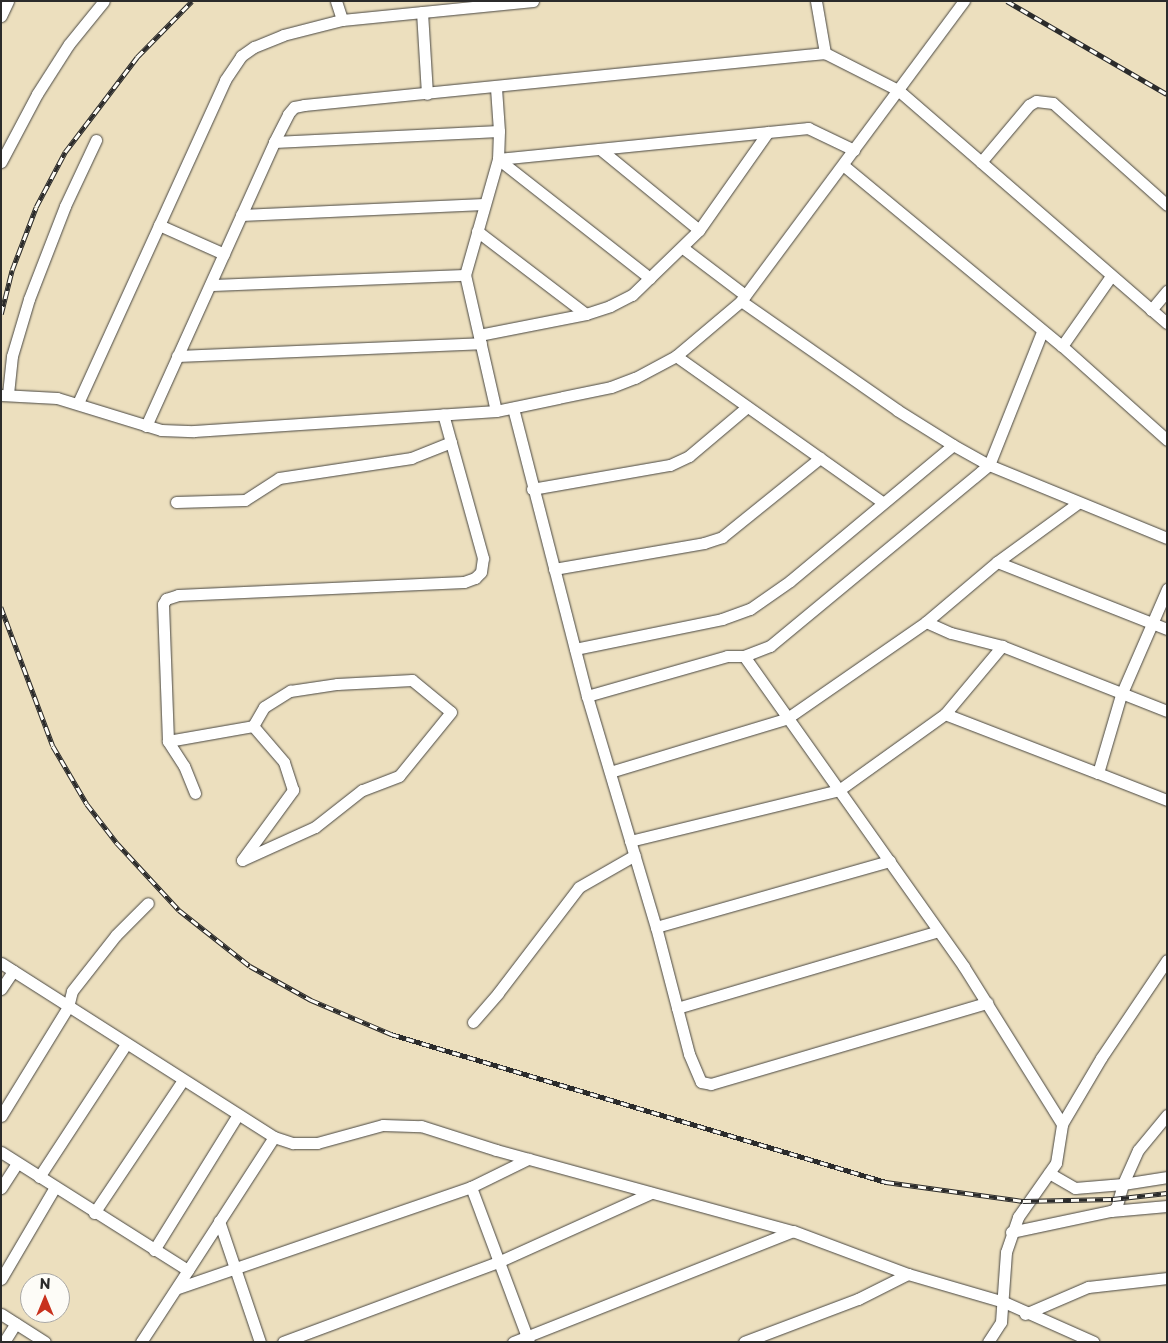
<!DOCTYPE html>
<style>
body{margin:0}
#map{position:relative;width:1168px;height:1343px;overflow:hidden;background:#ecdfbe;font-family:"Playpen Sans",sans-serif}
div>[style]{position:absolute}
.roads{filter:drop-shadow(0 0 1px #484641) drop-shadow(0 0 1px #484641)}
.minor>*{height:11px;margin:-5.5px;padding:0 5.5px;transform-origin:5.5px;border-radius:5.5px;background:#fff}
.rail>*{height:4.5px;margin-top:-2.25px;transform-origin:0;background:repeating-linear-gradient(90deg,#fdfcf7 0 8px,#2b2b2b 0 16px);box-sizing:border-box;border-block:1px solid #2b2b2b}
span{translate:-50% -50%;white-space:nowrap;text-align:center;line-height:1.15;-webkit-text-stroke:4px #fdfcf7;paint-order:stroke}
.frame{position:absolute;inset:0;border:2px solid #2b2b2b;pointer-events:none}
.north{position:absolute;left:20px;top:1273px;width:50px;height:50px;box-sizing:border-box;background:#fdfcf7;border:1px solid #a9a8a5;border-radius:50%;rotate:0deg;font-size:14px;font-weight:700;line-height:20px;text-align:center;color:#2b2b2b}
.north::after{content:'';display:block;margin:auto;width:18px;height:22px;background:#c8321e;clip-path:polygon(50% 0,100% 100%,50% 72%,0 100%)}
</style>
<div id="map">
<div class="roads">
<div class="minor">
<i style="left:336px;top:1px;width:20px;rotate:72deg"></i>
<i style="left:816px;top:1px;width:53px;rotate:80.2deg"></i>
<i style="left:422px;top:12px;width:82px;rotate:86.5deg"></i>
<i style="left:1px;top:16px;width:17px;rotate:-65deg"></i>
<i style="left:496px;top:88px;width:43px;rotate:86deg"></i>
<i style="left:274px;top:142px;width:225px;rotate:-2.8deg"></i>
<i style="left:499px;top:131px;width:28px;rotate:92deg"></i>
<i style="left:498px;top:159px;width:193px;rotate:38.1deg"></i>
<i style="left:600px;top:149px;width:128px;rotate:39.3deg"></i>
<i style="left:1px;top:162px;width:77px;rotate:-62.1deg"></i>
<i style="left:37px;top:94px;width:59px;rotate:-57.4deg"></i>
<i style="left:69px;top:44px;width:55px;rotate:-50.9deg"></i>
<i style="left:981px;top:162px;width:246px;rotate:40.9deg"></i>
<i style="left:843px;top:165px;width:284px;rotate:39.6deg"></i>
<i style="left:1062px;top:346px;width:141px;rotate:41.8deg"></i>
<i style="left:241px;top:215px;width:243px;rotate:-2.6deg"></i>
<i style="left:159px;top:225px;width:71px;rotate:24deg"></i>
<i style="left:477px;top:231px;width:137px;rotate:37.3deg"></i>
<i style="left:683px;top:248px;width:78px;rotate:37.2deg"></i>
<i style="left:212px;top:285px;width:253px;rotate:-2.3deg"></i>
<i style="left:741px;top:301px;width:190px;rotate:34.9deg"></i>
<i style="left:897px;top:410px;width:66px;rotate:32deg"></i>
<i style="left:953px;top:445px;width:41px;rotate:29.1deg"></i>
<i style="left:989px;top:465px;width:192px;rotate:22.3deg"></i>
<i style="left:1151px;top:310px;width:25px;rotate:-50deg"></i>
<i style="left:479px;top:335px;width:109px;rotate:-11.1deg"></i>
<i style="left:586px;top:314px;width:25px;rotate:-18deg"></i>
<i style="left:610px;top:306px;width:25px;rotate:-27deg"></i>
<i style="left:632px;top:295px;width:93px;rotate:-44.1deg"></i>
<i style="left:699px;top:230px;width:120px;rotate:-54.9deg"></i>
<i style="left:1062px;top:346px;width:85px;rotate:-55deg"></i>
<i style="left:177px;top:356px;width:304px;rotate:-2.4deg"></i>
<i style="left:676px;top:356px;width:252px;rotate:35.3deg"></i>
<i style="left:8px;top:394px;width:38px;rotate:-84deg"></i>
<i style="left:12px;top:356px;width:59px;rotate:-73.4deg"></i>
<i style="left:29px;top:299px;width:100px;rotate:-68.8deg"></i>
<i style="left:65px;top:206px;width:73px;rotate:-64.8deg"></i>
<i style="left:1px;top:395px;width:56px;rotate:3.1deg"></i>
<i style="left:57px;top:398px;width:109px;rotate:17.1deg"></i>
<i style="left:161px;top:430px;width:33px;rotate:2deg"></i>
<i style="left:194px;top:431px;width:303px;rotate:-3.8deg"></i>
<i style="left:496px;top:411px;width:117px;rotate:-11.8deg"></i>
<i style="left:611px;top:387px;width:26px;rotate:-21deg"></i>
<i style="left:635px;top:378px;width:47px;rotate:-28.2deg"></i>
<i style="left:676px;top:356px;width:85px;rotate:-40.2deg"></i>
<i style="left:741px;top:301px;width:374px;rotate:-53.4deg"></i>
<i style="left:78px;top:403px;width:355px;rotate:-65.5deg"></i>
<i style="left:225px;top:80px;width:29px;rotate:-56deg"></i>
<i style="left:241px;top:56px;width:16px;rotate:-35deg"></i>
<i style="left:254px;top:47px;width:31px;rotate:-22deg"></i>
<i style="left:283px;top:35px;width:61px;rotate:-14.3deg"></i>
<i style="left:342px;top:20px;width:192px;rotate:-5.7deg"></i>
<i style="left:513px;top:408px;width:297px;rotate:75.6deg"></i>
<i style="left:587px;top:696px;width:241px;rotate:73.4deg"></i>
<i style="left:656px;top:927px;width:131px;rotate:75.4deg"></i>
<i style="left:689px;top:1054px;width:30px;rotate:67deg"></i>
<i style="left:701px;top:1082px;width:10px;rotate:11deg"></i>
<i style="left:711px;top:1084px;width:288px;rotate:-16.4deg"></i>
<i style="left:496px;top:411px;width:139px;rotate:-102.8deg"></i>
<i style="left:465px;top:275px;width:121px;rotate:-74.1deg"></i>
<i style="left:498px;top:159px;width:312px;rotate:-5.7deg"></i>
<i style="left:808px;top:128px;width:51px;rotate:25.6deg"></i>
<i style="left:146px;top:426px;width:312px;rotate:-65.7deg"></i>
<i style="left:274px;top:142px;width:31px;rotate:-63deg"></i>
<i style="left:288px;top:114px;width:9px;rotate:-49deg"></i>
<i style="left:294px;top:107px;width:10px;rotate:-11deg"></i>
<i style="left:304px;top:105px;width:524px;rotate:-5.7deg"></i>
<i style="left:825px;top:53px;width:82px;rotate:26.9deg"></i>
<i style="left:898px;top:90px;width:110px;rotate:40.9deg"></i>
<i style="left:981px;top:162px;width:75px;rotate:-49.9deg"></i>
<i style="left:1029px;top:105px;width:8px;rotate:-30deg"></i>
<i style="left:1036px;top:101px;width:17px;rotate:7deg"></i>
<i style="left:1053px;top:103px;width:153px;rotate:41.8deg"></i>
<i style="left:532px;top:489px;width:140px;rotate:-9.9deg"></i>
<i style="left:670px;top:465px;width:21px;rotate:-25deg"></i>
<i style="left:689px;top:456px;width:76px;rotate:-40.2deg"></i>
<i style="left:176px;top:502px;width:69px;rotate:-1.7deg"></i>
<i style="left:245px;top:500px;width:40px;rotate:-32.9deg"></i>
<i style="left:279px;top:478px;width:134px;rotate:-8.6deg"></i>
<i style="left:411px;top:458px;width:43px;rotate:-21.8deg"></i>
<i style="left:997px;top:562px;width:183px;rotate:21.5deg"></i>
<i style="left:554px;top:569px;width:152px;rotate:-9.8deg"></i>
<i style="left:704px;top:543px;width:19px;rotate:-18deg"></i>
<i style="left:722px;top:537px;width:126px;rotate:-38.9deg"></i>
<i style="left:926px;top:622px;width:27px;rotate:24deg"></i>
<i style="left:951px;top:633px;width:53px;rotate:14.3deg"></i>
<i style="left:575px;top:649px;width:150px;rotate:-11.5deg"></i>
<i style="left:722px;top:619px;width:30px;rotate:-20deg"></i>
<i style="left:750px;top:609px;width:49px;rotate:-35deg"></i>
<i style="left:790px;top:581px;width:212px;rotate:-39.8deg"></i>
<i style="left:744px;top:656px;width:28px;rotate:-21deg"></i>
<i style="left:770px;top:646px;width:284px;rotate:-39.6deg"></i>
<i style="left:989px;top:465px;width:143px;rotate:-68.3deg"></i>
<i style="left:587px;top:696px;width:146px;rotate:-15.9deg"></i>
<i style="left:727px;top:656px;width:17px"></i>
<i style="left:744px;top:656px;width:381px;rotate:54.7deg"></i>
<i style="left:964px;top:967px;width:185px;rotate:58deg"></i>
<i style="left:945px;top:714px;width:164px;rotate:21.1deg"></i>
<i style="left:1098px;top:773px;width:81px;rotate:-73.6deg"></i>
<i style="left:1121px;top:695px;width:116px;rotate:-66.5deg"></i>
<i style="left:168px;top:741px;width:86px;rotate:-10deg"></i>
<i style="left:253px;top:726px;width:22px;rotate:-60deg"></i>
<i style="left:264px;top:707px;width:31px;rotate:-32deg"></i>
<i style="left:290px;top:691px;width:48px;rotate:-8.5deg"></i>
<i style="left:337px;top:684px;width:75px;rotate:-3.1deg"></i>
<i style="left:412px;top:680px;width:50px;rotate:39.4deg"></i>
<i style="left:451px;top:712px;width:82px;rotate:129.1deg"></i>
<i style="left:399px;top:776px;width:40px;rotate:159deg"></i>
<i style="left:362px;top:790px;width:60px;rotate:141.8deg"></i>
<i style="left:315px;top:827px;width:80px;rotate:155.7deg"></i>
<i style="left:610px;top:772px;width:184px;rotate:-16.8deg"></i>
<i style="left:786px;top:719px;width:170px;rotate:-34.7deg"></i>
<i style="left:926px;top:622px;width:93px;rotate:-40.2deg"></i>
<i style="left:997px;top:562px;width:100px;rotate:-36.1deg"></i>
<i style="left:1098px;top:773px;width:74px;rotate:21.4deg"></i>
<i style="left:195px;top:793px;width:29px;rotate:-112deg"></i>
<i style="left:184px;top:766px;width:30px;rotate:-123deg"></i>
<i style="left:168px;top:741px;width:137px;rotate:-92.1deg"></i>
<i style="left:163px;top:604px;width:6px;rotate:-59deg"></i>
<i style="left:166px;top:599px;width:13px;rotate:-18deg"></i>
<i style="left:178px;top:595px;width:286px;rotate:-2.6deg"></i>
<i style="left:464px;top:582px;width:12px;rotate:-20deg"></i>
<i style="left:475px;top:578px;width:8px;rotate:-45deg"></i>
<i style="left:481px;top:572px;width:14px;rotate:-82deg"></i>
<i style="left:483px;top:558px;width:149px;rotate:-105.5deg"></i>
<i style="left:630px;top:841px;width:215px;rotate:-13.7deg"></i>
<i style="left:839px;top:790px;width:130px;rotate:-35.6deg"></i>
<i style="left:945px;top:714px;width:89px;rotate:-50deg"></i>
<i style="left:1002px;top:646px;width:177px;rotate:21.5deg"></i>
<i style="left:242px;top:860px;width:87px;rotate:-53.9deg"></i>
<i style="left:293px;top:790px;width:29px;rotate:-108deg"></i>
<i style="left:284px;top:762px;width:48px;rotate:-130.7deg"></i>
<i style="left:656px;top:927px;width:243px;rotate:-15.8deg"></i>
<i style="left:1px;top:963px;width:324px;rotate:32.5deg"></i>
<i style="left:274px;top:1137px;width:20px;rotate:18deg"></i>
<i style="left:293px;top:1143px;width:24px"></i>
<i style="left:317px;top:1143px;width:68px;rotate:-15.3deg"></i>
<i style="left:383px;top:1125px;width:38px;rotate:2deg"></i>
<i style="left:421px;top:1126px;width:79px;rotate:17.7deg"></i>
<i style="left:496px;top:1150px;width:308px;rotate:15.3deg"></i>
<i style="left:793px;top:1231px;width:123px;rotate:20.5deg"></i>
<i style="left:908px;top:1274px;width:100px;rotate:16.3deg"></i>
<i style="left:1004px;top:1302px;width:98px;rotate:24deg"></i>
<i style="left:1px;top:989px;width:22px;rotate:-56deg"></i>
<i style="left:677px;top:1008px;width:272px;rotate:-16.4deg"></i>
<i style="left:473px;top:1022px;width:38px;rotate:-49deg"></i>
<i style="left:498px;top:993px;width:133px;rotate:-52.6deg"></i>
<i style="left:579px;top:887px;width:64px;rotate:-29.7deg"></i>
<i style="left:1167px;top:1115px;width:45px;rotate:129.6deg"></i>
<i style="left:1138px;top:1150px;width:37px;rotate:114deg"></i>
<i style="left:1123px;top:1184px;width:45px;rotate:-9deg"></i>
<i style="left:1px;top:1116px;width:128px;rotate:-58.4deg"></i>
<i style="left:68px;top:1007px;width:16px;rotate:-76deg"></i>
<i style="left:72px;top:991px;width:71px;rotate:-51.8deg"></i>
<i style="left:116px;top:935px;width:45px;rotate:-45deg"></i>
<i style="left:1px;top:1152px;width:221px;rotate:32.3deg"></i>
<i style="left:188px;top:1270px;width:158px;rotate:-57.1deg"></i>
<i style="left:1049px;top:1173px;width:30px;rotate:30deg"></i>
<i style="left:1075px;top:1188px;width:48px;rotate:-4.8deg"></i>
<i style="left:1123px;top:1184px;width:25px;rotate:106deg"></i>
<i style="left:1116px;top:1208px;width:6px;rotate:149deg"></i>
<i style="left:39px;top:1177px;width:159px;rotate:-56.8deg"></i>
<i style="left:471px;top:1187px;width:165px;rotate:69.5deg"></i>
<i style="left:1px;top:1188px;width:30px;rotate:-57deg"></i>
<i style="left:94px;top:1213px;width:160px;rotate:-56.2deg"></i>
<i style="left:219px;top:1221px;width:128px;rotate:71.3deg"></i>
<i style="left:1011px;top:1232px;width:102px;rotate:-11.9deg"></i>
<i style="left:1111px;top:1211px;width:56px;rotate:-5.1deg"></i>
<i style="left:154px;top:1250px;width:158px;rotate:-58.2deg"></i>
<i style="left:1px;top:1279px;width:107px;rotate:-59.6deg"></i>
<i style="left:178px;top:1288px;width:310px;rotate:-19deg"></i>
<i style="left:471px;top:1187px;width:64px;rotate:-26.2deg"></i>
<i style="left:1px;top:1314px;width:52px;rotate:32.5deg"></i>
<i style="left:1025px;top:1314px;width:69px;rotate:-23.2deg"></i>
<i style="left:1088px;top:1287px;width:80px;rotate:-6.5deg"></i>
<i style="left:4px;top:1342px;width:22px;rotate:-58deg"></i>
<i style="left:141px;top:1342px;width:86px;rotate:-56.9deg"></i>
<i style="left:283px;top:1342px;width:229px;rotate:-20.4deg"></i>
<i style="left:498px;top:1262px;width:168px;rotate:-24.3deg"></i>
<i style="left:513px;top:1342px;width:301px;rotate:-21.6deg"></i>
<i style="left:744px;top:1342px;width:122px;rotate:-20.7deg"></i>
<i style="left:858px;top:1299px;width:56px;rotate:-26.6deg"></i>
<i style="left:988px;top:1342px;width:24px;rotate:-57deg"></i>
<i style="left:1001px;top:1322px;width:70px;rotate:-85.9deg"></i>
<i style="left:1006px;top:1252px;width:37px;rotate:-71deg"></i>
<i style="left:1018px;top:1217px;width:66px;rotate:-54.9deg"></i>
<i style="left:1056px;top:1163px;width:39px;rotate:-81deg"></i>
<i style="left:1062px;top:1124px;width:77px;rotate:-59.4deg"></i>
<i style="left:1101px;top:1058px;width:118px;rotate:-56deg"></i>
</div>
</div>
<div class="rail">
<i style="left:1007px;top:1px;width:185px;rotate:30.2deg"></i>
<i style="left:1px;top:314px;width:45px;rotate:-76deg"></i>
<i style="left:12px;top:270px;width:67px;rotate:-69.1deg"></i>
<i style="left:36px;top:207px;width:62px;rotate:-62.2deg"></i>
<i style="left:65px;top:152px;width:119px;rotate:-52.8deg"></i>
<i style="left:137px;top:57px;width:78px;rotate:-45.5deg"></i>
<i style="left:1px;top:607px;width:148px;rotate:69.5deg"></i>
<i style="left:53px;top:746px;width:67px;rotate:59.6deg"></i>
<i style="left:87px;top:804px;width:49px;rotate:52.4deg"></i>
<i style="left:117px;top:843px;width:91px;rotate:47.2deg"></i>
<i style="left:179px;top:910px;width:90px;rotate:38.3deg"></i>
<i style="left:250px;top:966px;width:70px;rotate:29.1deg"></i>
<i style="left:311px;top:1000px;width:87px;rotate:23deg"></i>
<i style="left:391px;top:1034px;width:517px;rotate:16.65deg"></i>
<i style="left:886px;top:1182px;width:138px;rotate:7.9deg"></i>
<i style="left:1023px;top:1201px;width:90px;rotate:-1.3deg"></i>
<i style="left:1113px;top:1199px;width:54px;rotate:-6.3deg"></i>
</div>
<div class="frame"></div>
<div class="north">N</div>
</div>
